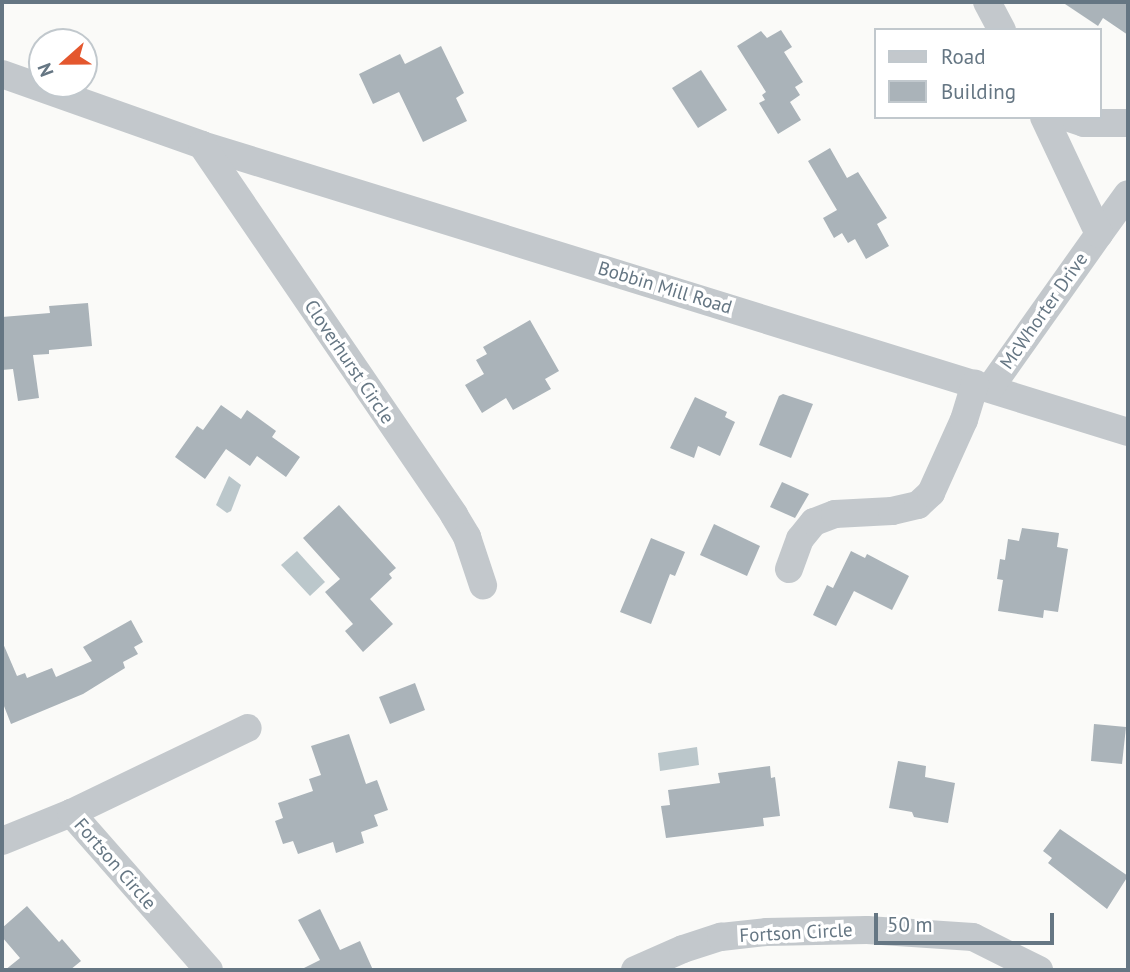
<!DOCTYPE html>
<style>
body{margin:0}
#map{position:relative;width:1130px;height:972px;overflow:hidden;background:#fafaf8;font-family:"PT Sans",sans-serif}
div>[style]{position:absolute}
.water>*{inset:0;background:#bbc7cb}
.building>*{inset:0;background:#aab3b9}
.minor>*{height:28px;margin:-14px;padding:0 14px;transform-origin:14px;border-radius:14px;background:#c3c8cc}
span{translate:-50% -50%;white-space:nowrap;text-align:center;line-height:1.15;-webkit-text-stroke:7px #fff;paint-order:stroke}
.street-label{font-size:19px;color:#657683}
.frame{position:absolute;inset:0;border:4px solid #657683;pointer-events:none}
.legend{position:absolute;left:874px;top:28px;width:228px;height:91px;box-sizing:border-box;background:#fff;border:2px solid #c1c8cd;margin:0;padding:9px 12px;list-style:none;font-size:21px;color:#657683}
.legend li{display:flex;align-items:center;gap:14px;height:35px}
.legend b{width:35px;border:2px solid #c1c8cd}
.north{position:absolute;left:28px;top:28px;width:70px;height:70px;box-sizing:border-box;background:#fff;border:2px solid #c1c8cd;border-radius:50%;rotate:249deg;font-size:19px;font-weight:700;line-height:28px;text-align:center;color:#657683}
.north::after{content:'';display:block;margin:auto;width:24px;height:32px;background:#e4572e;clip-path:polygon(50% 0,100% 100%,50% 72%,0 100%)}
.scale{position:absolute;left:874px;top:913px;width:180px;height:32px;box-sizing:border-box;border:4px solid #657683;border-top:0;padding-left:9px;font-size:21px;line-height:24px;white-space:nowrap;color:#657683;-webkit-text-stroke:5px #fff;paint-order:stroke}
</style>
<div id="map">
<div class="water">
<i style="clip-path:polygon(229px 476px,241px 485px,231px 511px,227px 513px,216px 505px)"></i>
<i style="clip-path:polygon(297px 551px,325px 582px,310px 596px,281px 565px)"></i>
<i style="clip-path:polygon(697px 747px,699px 765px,660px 771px,658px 753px)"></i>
</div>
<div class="building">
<i style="clip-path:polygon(1062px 2px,1128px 2px,1128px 35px,1103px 18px,1098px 26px)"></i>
<i style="clip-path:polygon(781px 30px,792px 47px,784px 52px,803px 82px,795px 87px,800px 95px,790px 102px,801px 120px,778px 134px,759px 103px,765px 100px,762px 95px,766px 92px,737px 46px,761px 31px,767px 38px)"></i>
<i style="clip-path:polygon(441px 46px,464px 93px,456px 98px,467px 121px,423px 142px,399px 92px,373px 104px,359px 74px,400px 54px,405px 64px)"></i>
<i style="clip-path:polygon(701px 70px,727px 110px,698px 128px,672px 88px)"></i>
<i style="clip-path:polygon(830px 148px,847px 178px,858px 172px,887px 218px,877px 224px,889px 246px,866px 259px,855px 239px,848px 243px,842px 233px,834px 238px,823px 218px,837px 210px,808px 161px)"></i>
<i style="clip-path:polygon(88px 303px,92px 346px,49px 350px,49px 354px,33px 355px,39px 398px,18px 401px,13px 369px,2px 370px,2px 317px,50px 313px,49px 306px)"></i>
<i style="clip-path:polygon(530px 320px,559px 371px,545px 379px,551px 389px,513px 410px,506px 398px,482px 413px,465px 385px,484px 374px,476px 360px,487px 354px,483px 347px)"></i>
<i style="clip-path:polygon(783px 394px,813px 404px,791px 458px,759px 445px,779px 396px)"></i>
<i style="clip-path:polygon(695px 397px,727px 412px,725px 417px,735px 422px,720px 456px,698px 446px,694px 458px,670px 448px)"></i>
<i style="clip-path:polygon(221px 405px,241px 419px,247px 410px,276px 431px,272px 437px,300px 457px,286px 477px,257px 456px,250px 466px,226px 449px,205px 479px,175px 457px,197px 426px,203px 430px)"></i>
<i style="clip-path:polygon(782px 482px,809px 494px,795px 518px,770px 507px)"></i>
<i style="clip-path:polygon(339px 505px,396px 568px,389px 574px,392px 578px,370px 599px,393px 624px,363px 652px,345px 631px,353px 624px,325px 592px,340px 579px,303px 538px)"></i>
<i style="clip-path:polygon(714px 524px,760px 546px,747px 576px,700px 555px)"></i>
<i style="clip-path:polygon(1022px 528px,1059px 533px,1057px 547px,1068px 549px,1058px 612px,1044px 610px,1043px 618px,998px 611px,1003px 580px,997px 579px,1000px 559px,1005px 560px,1008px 539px,1019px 541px)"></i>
<i style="clip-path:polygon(651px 538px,685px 552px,675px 576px,670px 574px,651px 624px,620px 612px)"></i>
<i style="clip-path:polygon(851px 551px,865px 558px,867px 554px,909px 576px,892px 610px,854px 591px,836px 626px,813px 615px,827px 585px,833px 588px)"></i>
<i style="clip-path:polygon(131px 620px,143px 642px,134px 647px,138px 654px,123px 662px,125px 668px,83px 694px,11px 724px,2px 701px,2px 641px,17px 676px,25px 673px,27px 678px,52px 668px,56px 677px,92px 661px,83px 647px)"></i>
<i style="clip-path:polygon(415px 683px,425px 710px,390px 724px,379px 697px)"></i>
<i style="clip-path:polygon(1094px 724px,1126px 727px,1122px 764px,1091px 761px)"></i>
<i style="clip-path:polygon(349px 734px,366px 784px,377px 780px,388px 810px,374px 815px,378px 826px,361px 832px,364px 843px,336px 853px,333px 842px,298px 854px,293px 841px,283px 844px,275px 821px,283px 818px,278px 803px,313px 791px,309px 779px,321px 775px,311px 746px)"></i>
<i style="clip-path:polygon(898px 761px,926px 766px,925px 777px,955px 783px,948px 823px,914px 817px,912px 812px,889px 808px)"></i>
<i style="clip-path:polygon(770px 766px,771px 778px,775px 777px,780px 816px,763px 818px,764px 826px,666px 838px,661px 806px,670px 805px,668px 790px,720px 783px,718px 773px)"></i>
<i style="clip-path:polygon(1060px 829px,1128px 876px,1107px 909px,1048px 863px,1052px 858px,1043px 851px)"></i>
<i style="clip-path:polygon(27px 906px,59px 942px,62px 939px,81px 961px,70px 970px,5px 970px,20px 958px,2px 937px,2px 928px)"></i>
<i style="clip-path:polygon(320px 909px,340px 950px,360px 941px,373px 970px,300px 970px,320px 960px,298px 920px)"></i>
</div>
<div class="minor">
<i style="left:987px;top:2px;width:32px;rotate:62deg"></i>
<i style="left:2px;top:74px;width:212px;rotate:19.5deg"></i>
<i style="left:202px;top:145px;width:969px;rotate:17.22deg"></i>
<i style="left:1066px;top:117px;width:19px;rotate:18deg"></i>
<i style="left:1084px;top:123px;width:44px"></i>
<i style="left:202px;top:145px;width:448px;rotate:55.7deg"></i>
<i style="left:454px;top:515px;width:26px;rotate:59deg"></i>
<i style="left:467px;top:537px;width:51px;rotate:71.6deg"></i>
<i style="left:1099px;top:234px;width:49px;rotate:-54.1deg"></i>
<i style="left:990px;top:388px;width:189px;rotate:-54.7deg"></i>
<i style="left:1099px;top:234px;width:129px;rotate:-115.2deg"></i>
<i style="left:789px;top:569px;width:32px;rotate:-70deg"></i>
<i style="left:800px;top:539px;width:22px;rotate:-51deg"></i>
<i style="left:814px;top:522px;width:22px;rotate:-21deg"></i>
<i style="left:835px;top:514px;width:57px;rotate:-3deg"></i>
<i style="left:892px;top:511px;width:27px;rotate:-13deg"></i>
<i style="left:918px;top:505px;width:18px;rotate:-43deg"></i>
<i style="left:931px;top:493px;width:80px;rotate:-65.7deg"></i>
<i style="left:964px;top:420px;width:38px;rotate:-73deg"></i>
<i style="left:71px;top:813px;width:209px;rotate:48.7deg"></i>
<i style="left:2px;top:841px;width:74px;rotate:-22.1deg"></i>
<i style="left:71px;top:813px;width:196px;rotate:-25.7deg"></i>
<i style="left:635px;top:970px;width:52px;rotate:-23.6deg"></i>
<i style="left:683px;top:949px;width:40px;rotate:-18deg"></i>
<i style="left:721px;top:937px;width:45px;rotate:-6.3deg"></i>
<i style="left:766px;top:932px;width:101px;rotate:-1.1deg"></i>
<i style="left:867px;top:930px;width:106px;rotate:3.8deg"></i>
<i style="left:973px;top:937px;width:74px;rotate:26.6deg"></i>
</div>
<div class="street-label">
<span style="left:665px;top:288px;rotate:17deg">Bobbin Mill Road</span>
<span style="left:1044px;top:311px;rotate:-55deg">McWhorter Drive</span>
<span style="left:349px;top:362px;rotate:56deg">Cloverhurst Circle</span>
<span style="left:115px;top:864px;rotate:49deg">Fortson Circle</span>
<span style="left:796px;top:933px;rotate:-3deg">Fortson Circle</span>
</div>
<div class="frame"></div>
<ul class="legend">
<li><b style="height:9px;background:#c3c8cc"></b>Road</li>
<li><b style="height:19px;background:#aab3b9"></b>Building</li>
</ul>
<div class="north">N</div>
<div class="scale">50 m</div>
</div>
